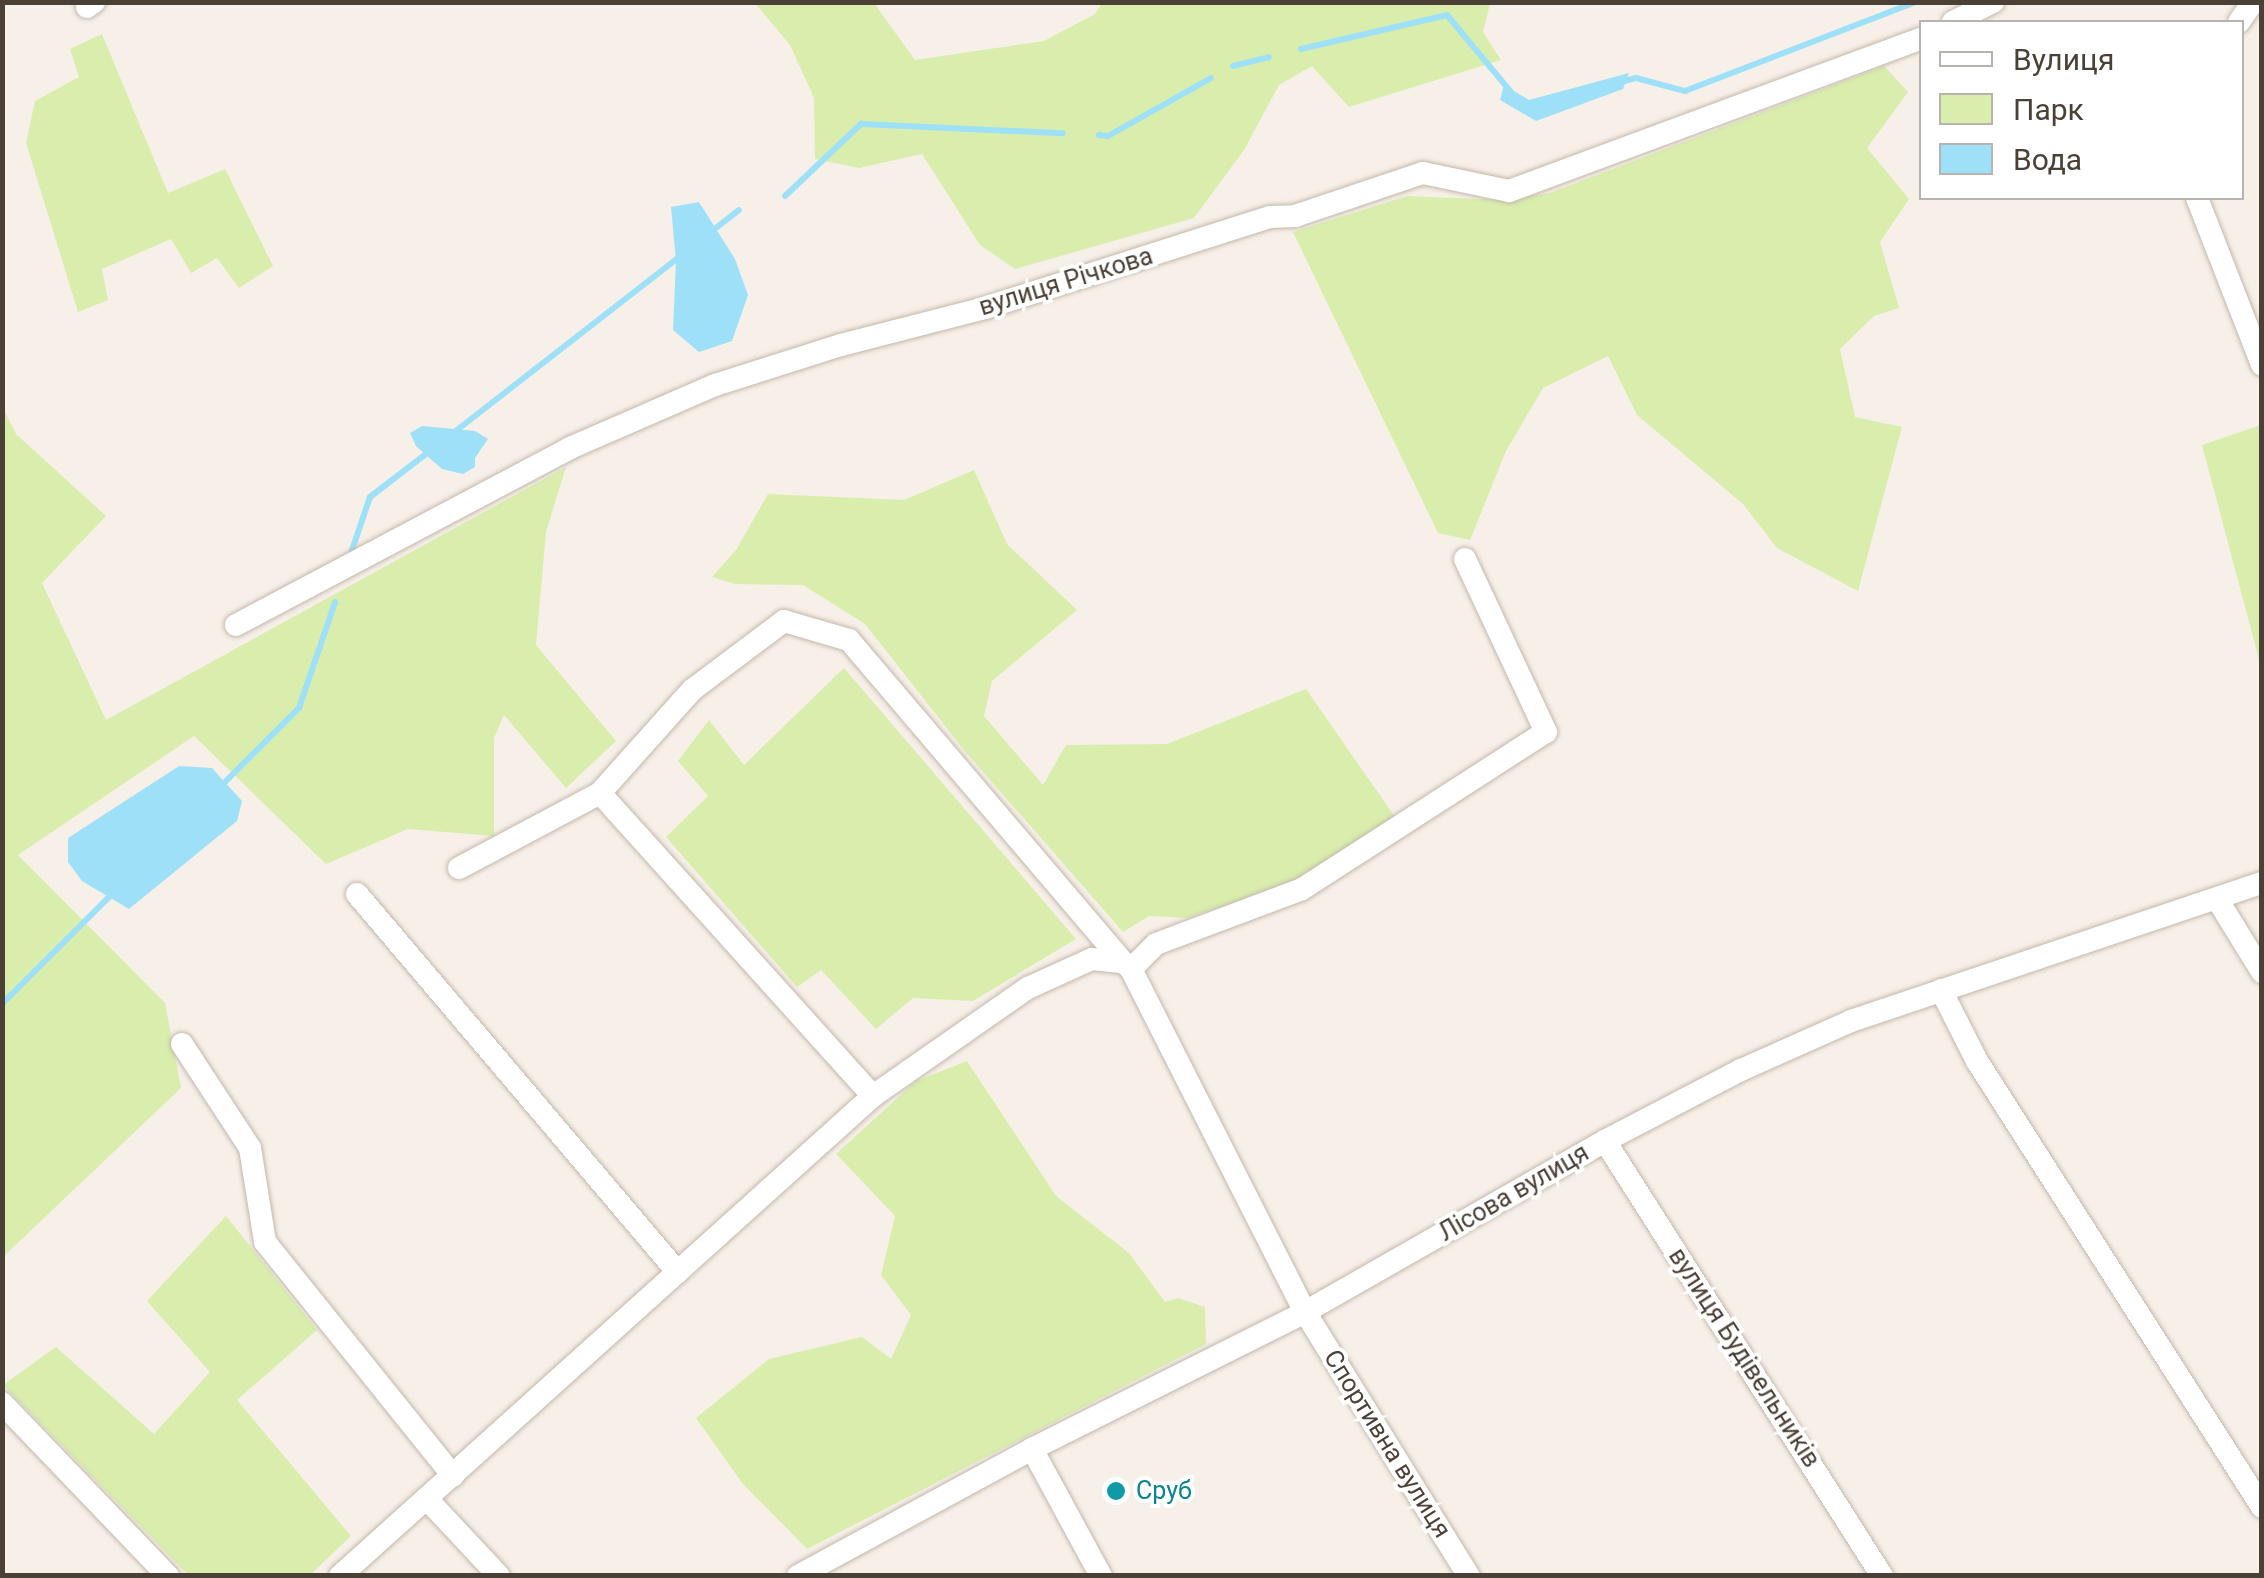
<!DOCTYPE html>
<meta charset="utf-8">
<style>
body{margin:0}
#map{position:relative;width:2264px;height:1578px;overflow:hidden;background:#f6f0e9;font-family:Roboto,sans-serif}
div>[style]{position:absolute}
.green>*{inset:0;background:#d9eead}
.water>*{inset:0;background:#9fe0f9}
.stream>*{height:6px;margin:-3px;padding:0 3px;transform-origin:3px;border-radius:3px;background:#9fe0f9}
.roads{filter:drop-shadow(0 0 2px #c3b7aa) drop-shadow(0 0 2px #c3b7aa)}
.minor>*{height:22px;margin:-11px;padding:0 11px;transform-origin:11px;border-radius:11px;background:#fff}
.dots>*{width:28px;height:28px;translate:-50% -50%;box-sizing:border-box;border:5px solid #fff;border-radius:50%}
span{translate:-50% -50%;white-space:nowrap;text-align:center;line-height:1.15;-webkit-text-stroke:8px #fff;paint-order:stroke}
.street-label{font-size:25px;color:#4b4036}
.culture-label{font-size:25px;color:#0d838f}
.left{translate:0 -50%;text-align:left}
.frame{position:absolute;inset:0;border:5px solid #4b4036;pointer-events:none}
.legend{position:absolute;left:1919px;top:20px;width:325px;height:180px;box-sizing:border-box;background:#fff;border:2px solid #b7b3af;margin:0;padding:12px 18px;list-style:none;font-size:30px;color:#4b4036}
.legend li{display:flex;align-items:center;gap:20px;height:50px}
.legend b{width:50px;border:2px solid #b7b3af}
</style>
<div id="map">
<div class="green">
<i style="clip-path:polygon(755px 3px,874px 3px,915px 60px,1044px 41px,1095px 14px,1102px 3px,1490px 3px,1483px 32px,1501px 60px,1349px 107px,1312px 66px,1279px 85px,1244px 150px,1194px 218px,1015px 269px,980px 245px,922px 154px,859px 168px,815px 159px,814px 98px,790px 45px)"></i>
<i style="clip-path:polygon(102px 34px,168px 193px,225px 169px,273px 266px,239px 288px,217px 258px,191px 273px,171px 239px,102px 269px,108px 300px,78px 312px,26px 143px,35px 101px,79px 77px,70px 49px)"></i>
<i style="clip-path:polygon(1884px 66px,1908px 92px,1867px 148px,1909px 199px,1880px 242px,1899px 308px,1874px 316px,1840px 349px,1855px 417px,1902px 427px,1858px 591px,1777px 548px,1743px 504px,1637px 415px,1608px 356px,1543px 388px,1506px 451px,1470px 540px,1438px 533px,1293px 232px,1407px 196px,1504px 200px,1550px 193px)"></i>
<i style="clip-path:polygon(2px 406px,16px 434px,106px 516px,42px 583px,106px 720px,566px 467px,546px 532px,536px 645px,616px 741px,566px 788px,504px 715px,494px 738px,494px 836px,408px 829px,326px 864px,194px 736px,18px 855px,165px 1003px,181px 1088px,3px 1257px)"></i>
<i style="clip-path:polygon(2261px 425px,2262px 425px,2261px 667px,2202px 445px)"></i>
<i style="clip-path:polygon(974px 470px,1007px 544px,1077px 610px,992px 681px,984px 716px,1043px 785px,1066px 745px,1167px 744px,1306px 689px,1395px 817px,1328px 871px,1187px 918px,1149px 916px,1123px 932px,963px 749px,865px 624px,803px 585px,735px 584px,712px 577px,736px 550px,768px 494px,904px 500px)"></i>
<i style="clip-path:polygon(844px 668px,1076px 939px,973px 1001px,913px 998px,876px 1029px,821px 970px,797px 987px,666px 837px,708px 796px,678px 761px,709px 720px,744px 765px)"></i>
<i style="clip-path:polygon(967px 1061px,1056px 1196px,1129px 1253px,1165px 1302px,1178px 1298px,1205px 1307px,1206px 1344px,807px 1549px,743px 1484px,696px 1418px,769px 1359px,862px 1337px,891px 1359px,911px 1315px,881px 1275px,895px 1216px,836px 1154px,916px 1081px)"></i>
<i style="clip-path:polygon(226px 1216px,317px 1330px,237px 1400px,351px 1536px,310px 1575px,188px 1575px,3px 1385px,56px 1347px,154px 1434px,210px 1372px,147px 1301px)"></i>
</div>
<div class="water">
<i style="clip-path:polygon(1629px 73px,1623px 89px,1536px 121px,1500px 100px,1504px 85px,1529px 100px)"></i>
<i style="clip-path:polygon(699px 202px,735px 259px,748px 295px,732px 341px,699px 352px,673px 330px,676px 261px,671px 207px)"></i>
<i style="clip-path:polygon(422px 426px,475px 431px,488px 439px,475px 458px,475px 467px,463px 474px,442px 469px,416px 446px,410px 433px)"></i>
<i style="clip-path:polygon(179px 766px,212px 768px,242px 801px,237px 821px,129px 909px,82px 881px,68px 862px,68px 838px)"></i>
</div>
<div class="stream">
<i style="left:1301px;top:49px;width:150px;rotate:-13.1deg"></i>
<i style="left:1447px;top:15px;width:100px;rotate:50.3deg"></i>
<i style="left:1233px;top:66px;width:37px;rotate:-14deg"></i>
<i style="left:1621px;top:82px;width:16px;rotate:-15deg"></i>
<i style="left:1636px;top:78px;width:51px;rotate:14.9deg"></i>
<i style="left:1685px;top:91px;width:248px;rotate:-21.1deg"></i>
<i style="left:1099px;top:135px;width:9px;rotate:6deg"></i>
<i style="left:1108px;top:136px;width:118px;rotate:-29.4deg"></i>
<i style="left:785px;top:196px;width:105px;rotate:-43.5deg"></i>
<i style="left:861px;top:124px;width:202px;rotate:2.6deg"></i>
<i style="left:712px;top:231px;width:34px;rotate:-38deg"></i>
<i style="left:448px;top:437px;width:298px;rotate:-37.9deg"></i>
<i style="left:350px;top:556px;width:62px;rotate:-71.3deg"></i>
<i style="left:370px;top:497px;width:76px;rotate:-37.5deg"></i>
<i style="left:220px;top:787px;width:112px;rotate:-45deg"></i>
<i style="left:299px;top:708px;width:112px;rotate:-71.2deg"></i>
<i style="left:2px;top:1004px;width:160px;rotate:-45deg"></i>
</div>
<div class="roads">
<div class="minor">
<i style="left:87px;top:7px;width:9px;rotate:-36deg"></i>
<i style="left:1953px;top:22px;width:45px;rotate:-26.6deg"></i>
<i style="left:2239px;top:22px;width:24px;rotate:-55deg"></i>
<i style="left:2197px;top:198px;width:179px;rotate:68.7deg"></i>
<i style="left:236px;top:625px;width:378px;rotate:-27.9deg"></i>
<i style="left:570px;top:448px;width:158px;rotate:-23.5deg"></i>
<i style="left:715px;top:385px;width:132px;rotate:-17.6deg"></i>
<i style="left:841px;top:345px;width:149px;rotate:-14.4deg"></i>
<i style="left:985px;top:308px;width:299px;rotate:-17.7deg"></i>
<i style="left:1270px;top:217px;width:25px;rotate:-2deg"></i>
<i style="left:1295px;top:216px;width:135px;rotate:-18.6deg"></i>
<i style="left:1423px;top:173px;width:88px;rotate:11.8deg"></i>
<i style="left:1509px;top:191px;width:440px;rotate:-20.3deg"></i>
<i style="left:600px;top:793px;width:408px;rotate:48deg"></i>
<i style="left:459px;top:868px;width:160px;rotate:-28deg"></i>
<i style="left:600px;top:793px;width:138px;rotate:-48.2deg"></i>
<i style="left:692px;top:690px;width:115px;rotate:-36.9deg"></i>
<i style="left:784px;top:621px;width:68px;rotate:16.3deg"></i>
<i style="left:849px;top:640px;width:423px;rotate:49.6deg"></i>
<i style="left:357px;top:894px;width:496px;rotate:49.7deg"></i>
<i style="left:2217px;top:899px;width:86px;rotate:58.3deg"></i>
<i style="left:1131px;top:969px;width:35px;rotate:-45deg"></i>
<i style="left:1156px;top:944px;width:156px;rotate:-20.6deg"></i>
<i style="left:1302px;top:889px;width:290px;rotate:-32.8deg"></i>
<i style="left:1546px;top:732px;width:191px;rotate:-115.1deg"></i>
<i style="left:1941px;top:990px;width:80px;rotate:63.1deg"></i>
<i style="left:1977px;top:1061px;width:529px;rotate:57.42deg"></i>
<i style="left:182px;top:1044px;width:124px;rotate:56.8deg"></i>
<i style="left:250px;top:1148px;width:95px;rotate:80.9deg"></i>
<i style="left:265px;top:1242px;width:300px;rotate:51.2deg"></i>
<i style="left:1605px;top:1141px;width:516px;rotate:57.51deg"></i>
<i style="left:2px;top:1403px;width:240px;rotate:46.2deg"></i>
<i style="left:1032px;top:1449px;width:145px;rotate:61.5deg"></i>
<i style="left:427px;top:1499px;width:105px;rotate:46.9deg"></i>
<i style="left:340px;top:1576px;width:717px;rotate:-42.01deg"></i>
<i style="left:873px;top:1096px;width:189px;rotate:-34.9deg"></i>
<i style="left:1028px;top:988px;width:70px;rotate:-24.4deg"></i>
<i style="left:1092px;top:959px;width:31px;rotate:6deg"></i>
<i style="left:1123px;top:962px;width:11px;rotate:41deg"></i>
<i style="left:1131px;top:969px;width:385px;rotate:63.1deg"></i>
<i style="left:1305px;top:1312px;width:311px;rotate:58.2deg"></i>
<i style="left:798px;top:1576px;width:266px;rotate:-28.5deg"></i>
<i style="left:1032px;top:1449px;width:305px;rotate:-26.6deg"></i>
<i style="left:1305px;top:1312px;width:345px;rotate:-29.7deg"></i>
<i style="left:1605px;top:1141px;width:153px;rotate:-27.6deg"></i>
<i style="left:1741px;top:1070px;width:120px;rotate:-24deg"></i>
<i style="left:1851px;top:1021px;width:434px;rotate:-18.6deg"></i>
</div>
</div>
<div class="dots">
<i style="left:1116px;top:1491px;background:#0f9aa8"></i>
</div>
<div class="street-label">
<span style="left:1066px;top:282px;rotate:-17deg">вулиця Річкова</span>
<span style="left:1514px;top:1193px;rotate:-30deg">Лісова вулиця</span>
<span style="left:1744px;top:1358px;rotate:57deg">вулиця Будівельників</span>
<span style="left:1387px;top:1444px;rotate:58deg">Спортивна вулиця</span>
</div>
<div class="culture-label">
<span class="left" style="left:1136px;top:1491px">Сруб</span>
</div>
<div class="frame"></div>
<ul class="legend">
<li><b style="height:12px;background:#fff"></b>Вулиця</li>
<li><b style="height:28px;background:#d9eead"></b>Парк</li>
<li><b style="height:28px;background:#9fe0f9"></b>Вода</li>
</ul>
</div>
